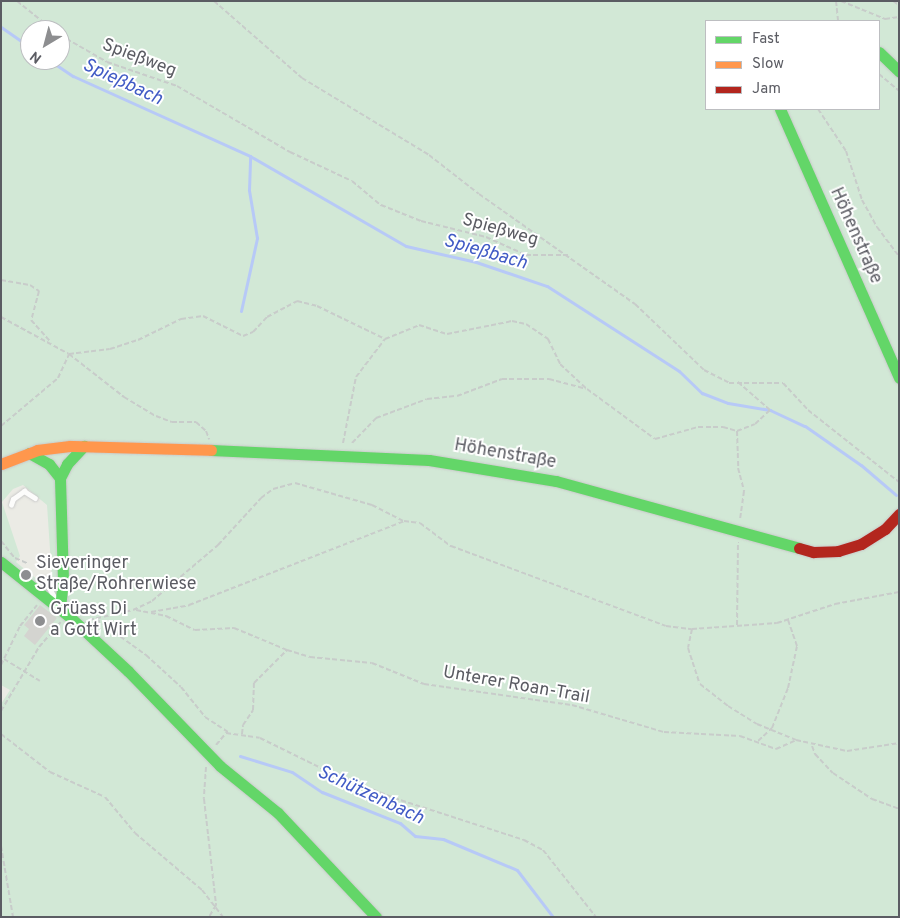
<!DOCTYPE html>
<meta charset="utf-8">
<style>
body{margin:0}
#map{position:relative;width:900px;height:918px;overflow:hidden;background:#ebebe5;font-family:Overpass,sans-serif}
div>[style]{position:absolute}
.green>*{inset:0;background:#d2e8d6}
.stream>*{height:3px;margin:-1.5px;padding:0 1.5px;transform-origin:1.5px;border-radius:1.5px;background:#b7c9f7}
.building>*{inset:0;background:#d4d4d0}
.path>*{height:2px;margin-top:-1px;transform-origin:0;background:repeating-linear-gradient(90deg,#c8ccca 0 5px,transparent 0 7.5px)}
.roads{filter:drop-shadow(0 0 1px #c9c9c9) drop-shadow(0 0 1px #c9c9c9)}
.lane>*{height:4.5px;margin:-2.25px;padding:0 2.25px;transform-origin:2.25px;border-radius:2.25px;background:#fcfcfb}
.fast>*{height:11px;margin:-5.5px;padding:0 5.5px;transform-origin:5.5px;border-radius:5.5px;background:#63d668}
.slow>*{height:11px;margin:-5.5px;padding:0 5.5px;transform-origin:5.5px;border-radius:5.5px;background:#ff974d}
.jam>*{height:11px;margin:-5.5px;padding:0 5.5px;transform-origin:5.5px;border-radius:5.5px;background:#b3261e}
.dots>*{width:14px;height:14px;translate:-50% -50%;box-sizing:border-box;border:2px solid #fff;border-radius:50%}
span{translate:-50% -50%;white-space:nowrap;text-align:center;line-height:1.15;-webkit-text-stroke:4px #fff;paint-order:stroke}
.street-label{font-size:18px;color:#5b5c63}
.poi-label{font-size:18px;color:#5b5c63}
.left{translate:0 -50%;text-align:left}
.water-label{font-size:19px;color:#415bc5;font-style:italic}
.frame{position:absolute;inset:0;border:2px solid #5b5c63;pointer-events:none}
.legend{position:absolute;left:705px;top:20px;width:175px;height:90px;box-sizing:border-box;background:#fff;border:1px solid #bdbec1;margin:0;padding:6px 9px;list-style:none;font-size:15px;color:#5b5c63}
.legend li{display:flex;align-items:center;gap:10px;height:25px}
.legend b{width:25px;border:1px solid #bdbec1}
.north{position:absolute;left:20px;top:20px;width:50px;height:50px;box-sizing:border-box;background:#fff;border:1px solid #bdbec1;border-radius:50%;rotate:217deg;font-size:14px;font-weight:700;line-height:20px;text-align:center;color:#5b5c63}
.north::after{content:'';display:block;margin:auto;width:18px;height:22px;background:#8d8e90;clip-path:polygon(50% 0,100% 100%,50% 72%,0 100%)}
</style>
<div id="map">
<div class="green">
<i style="clip-path:polygon(evenodd,1px 1px,899px 1px,899px 917px,1px 917px,1px 704px,10px 690px,1px 685px,1px 1px,706px 21px,879px 21px,879px 109px,706px 109px,706px 21px,1px 1px,30px 30px,60px 30px,60px 60px,30px 60px,30px 30px,1px 1px,23px 485px,47px 505px,52px 579px,55px 588px,44px 589px,45px 586px,16px 562px,20px 556px,2px 502px,13px 489px,23px 485px)"></i>
</div>
<div class="stream">
<i style="left:1px;top:27px;width:35px;rotate:35deg"></i>
<i style="left:49px;top:60px;width:29px;rotate:34deg"></i>
<i style="left:73px;top:76px;width:194px;rotate:24.3deg"></i>
<i style="left:250px;top:156px;width:180px;rotate:30deg"></i>
<i style="left:406px;top:246px;width:72px;rotate:12.9deg"></i>
<i style="left:476px;top:262px;width:75px;rotate:18.7deg"></i>
<i style="left:547px;top:286px;width:157px;rotate:32.8deg"></i>
<i style="left:679px;top:371px;width:32px;rotate:44deg"></i>
<i style="left:702px;top:393px;width:28px;rotate:21deg"></i>
<i style="left:728px;top:403px;width:43px;rotate:9.5deg"></i>
<i style="left:770px;top:410px;width:38px;rotate:25deg"></i>
<i style="left:805px;top:426px;width:68px;rotate:34.9deg"></i>
<i style="left:861px;top:465px;width:46px;rotate:40.6deg"></i>
<i style="left:241px;top:311px;width:75px;rotate:-77.6deg"></i>
<i style="left:257px;top:238px;width:49px;rotate:-99.5deg"></i>
<i style="left:249px;top:190px;width:34px;rotate:-88deg"></i>
<i style="left:240px;top:756px;width:54px;rotate:17.1deg"></i>
<i style="left:292px;top:772px;width:36px;rotate:34deg"></i>
<i style="left:322px;top:792px;width:84px;rotate:21.7deg"></i>
<i style="left:400px;top:823px;width:20px;rotate:41deg"></i>
<i style="left:415px;top:836px;width:28px;rotate:6deg"></i>
<i style="left:443px;top:839px;width:80px;rotate:22.7deg"></i>
<i style="left:517px;top:870px;width:59px;rotate:52.5deg"></i>
</div>
<div class="building">
<i style="clip-path:polygon(40px 605px,57px 618px,35px 645px,24px 636px,29px 629px,24px 625px)"></i>
</div>
<div class="path">
<i style="left:17px;top:1px;width:46px;rotate:38.9deg"></i>
<i style="left:214px;top:1px;width:117px;rotate:41.2deg"></i>
<i style="left:302px;top:78px;width:149px;rotate:31.2deg"></i>
<i style="left:429px;top:155px;width:63px;rotate:38deg"></i>
<i style="left:479px;top:194px;width:191px;rotate:35.2deg"></i>
<i style="left:635px;top:304px;width:95px;rotate:43.7deg"></i>
<i style="left:704px;top:370px;width:28px;rotate:27deg"></i>
<i style="left:729px;top:383px;width:54px"></i>
<i style="left:783px;top:383px;width:37px;rotate:47deg"></i>
<i style="left:808px;top:410px;width:116px;rotate:38.4deg"></i>
<i style="left:836px;top:1px;width:20px;rotate:84deg"></i>
<i style="left:841px;top:1px;width:48px;rotate:22.2deg"></i>
<i style="left:885px;top:19px;width:14px;rotate:-8deg"></i>
<i style="left:893px;top:1px;width:7px;rotate:34deg"></i>
<i style="left:60px;top:35px;width:54px;rotate:29.9deg"></i>
<i style="left:107px;top:62px;width:74px;rotate:18.9deg"></i>
<i style="left:177px;top:86px;width:131px;rotate:30.3deg"></i>
<i style="left:290px;top:152px;width:68px;rotate:25.1deg"></i>
<i style="left:352px;top:181px;width:38px;rotate:40deg"></i>
<i style="left:381px;top:205px;width:43px;rotate:21.8deg"></i>
<i style="left:421px;top:221px;width:67px;rotate:13.8deg"></i>
<i style="left:486px;top:237px;width:44px;rotate:24.2deg"></i>
<i style="left:526px;top:255px;width:43px"></i>
<i style="left:879px;top:74px;width:26px;rotate:40deg"></i>
<i style="left:818px;top:109px;width:50px;rotate:56.3deg"></i>
<i style="left:846px;top:151px;width:52px;rotate:71.9deg"></i>
<i style="left:862px;top:200px;width:31px;rotate:61deg"></i>
<i style="left:877px;top:227px;width:36px;rotate:53deg"></i>
<i style="left:1px;top:280px;width:29px;rotate:10deg"></i>
<i style="left:30px;top:285px;width:11px;rotate:34deg"></i>
<i style="left:39px;top:291px;width:30px;rotate:105deg"></i>
<i style="left:31px;top:320px;width:30px;rotate:48deg"></i>
<i style="left:1px;top:317px;width:77px;rotate:28.6deg"></i>
<i style="left:69px;top:354px;width:70px;rotate:38deg"></i>
<i style="left:124px;top:397px;width:37px;rotate:31deg"></i>
<i style="left:156px;top:416px;width:17px;rotate:21deg"></i>
<i style="left:172px;top:422px;width:24px"></i>
<i style="left:196px;top:422px;width:13px;rotate:42deg"></i>
<i style="left:206px;top:431px;width:9px;rotate:69deg"></i>
<i style="left:1px;top:426px;width:75px;rotate:-40.1deg"></i>
<i style="left:58px;top:378px;width:26px;rotate:-65deg"></i>
<i style="left:69px;top:354px;width:41px;rotate:-7deg"></i>
<i style="left:110px;top:349px;width:29px;rotate:-18deg"></i>
<i style="left:138px;top:340px;width:48px;rotate:-26deg"></i>
<i style="left:181px;top:319px;width:22px;rotate:-8deg"></i>
<i style="left:203px;top:316px;width:45px;rotate:26.6deg"></i>
<i style="left:243px;top:336px;width:11px;rotate:-22deg"></i>
<i style="left:253px;top:332px;width:21px;rotate:-47deg"></i>
<i style="left:267px;top:317px;width:34px;rotate:-28deg"></i>
<i style="left:297px;top:301px;width:21px;rotate:14deg"></i>
<i style="left:317px;top:306px;width:76px;rotate:25.9deg"></i>
<i style="left:385px;top:339px;width:37px;rotate:-22deg"></i>
<i style="left:419px;top:325px;width:29px;rotate:18deg"></i>
<i style="left:447px;top:334px;width:66px;rotate:-11.3deg"></i>
<i style="left:512px;top:321px;width:14px;rotate:12deg"></i>
<i style="left:526px;top:324px;width:27px;rotate:34deg"></i>
<i style="left:548px;top:339px;width:28px;rotate:64deg"></i>
<i style="left:560px;top:364px;width:37px;rotate:43deg"></i>
<i style="left:587px;top:389px;width:84px;rotate:36.3deg"></i>
<i style="left:655px;top:439px;width:45px;rotate:-15.6deg"></i>
<i style="left:698px;top:427px;width:25px"></i>
<i style="left:723px;top:427px;width:15px;rotate:16deg"></i>
<i style="left:737px;top:431px;width:19px;rotate:-21deg"></i>
<i style="left:755px;top:424px;width:21px;rotate:-43deg"></i>
<i style="left:770px;top:410px;width:43px;rotate:-138.8deg"></i>
<i style="left:737px;top:431px;width:37px;rotate:88deg"></i>
<i style="left:738px;top:468px;width:24px;rotate:75deg"></i>
<i style="left:744px;top:491px;width:29px;rotate:98deg"></i>
<i style="left:343px;top:443px;width:67px;rotate:-78.9deg"></i>
<i style="left:356px;top:377px;width:48px;rotate:-52.7deg"></i>
<i style="left:352px;top:443px;width:35px;rotate:-46deg"></i>
<i style="left:376px;top:418px;width:54px;rotate:-20.4deg"></i>
<i style="left:427px;top:399px;width:30px;rotate:-6deg"></i>
<i style="left:457px;top:396px;width:48px;rotate:-20.7deg"></i>
<i style="left:502px;top:379px;width:47px"></i>
<i style="left:549px;top:379px;width:38px;rotate:15deg"></i>
<i style="left:1px;top:541px;width:22px;rotate:51deg"></i>
<i style="left:15px;top:558px;width:13px;rotate:23deg"></i>
<i style="left:136px;top:610px;width:31px;rotate:11deg"></i>
<i style="left:166px;top:616px;width:32px;rotate:26deg"></i>
<i style="left:195px;top:630px;width:39px;rotate:-3deg"></i>
<i style="left:234px;top:628px;width:57px;rotate:22.5deg"></i>
<i style="left:287px;top:650px;width:24px;rotate:17deg"></i>
<i style="left:310px;top:657px;width:62px;rotate:5.5deg"></i>
<i style="left:372px;top:663px;width:56px;rotate:22deg"></i>
<i style="left:424px;top:684px;width:149px;rotate:8.1deg"></i>
<i style="left:572px;top:705px;width:96px;rotate:16.4deg"></i>
<i style="left:664px;top:732px;width:76px;rotate:3deg"></i>
<i style="left:740px;top:736px;width:38px;rotate:20deg"></i>
<i style="left:776px;top:749px;width:22px;rotate:-24deg"></i>
<i style="left:796px;top:740px;width:52px;rotate:12.2deg"></i>
<i style="left:847px;top:751px;width:53px;rotate:-8.7deg"></i>
<i style="left:151px;top:612px;width:39px;rotate:-10deg"></i>
<i style="left:189px;top:605px;width:231px;rotate:-21.3deg"></i>
<i style="left:96px;top:619px;width:62px;rotate:35.8deg"></i>
<i style="left:146px;top:655px;width:47px;rotate:42.4deg"></i>
<i style="left:181px;top:687px;width:38px;rotate:51deg"></i>
<i style="left:205px;top:717px;width:30px;rotate:33deg"></i>
<i style="left:89px;top:620px;width:45px;rotate:-12.8deg"></i>
<i style="left:133px;top:610px;width:21px;rotate:-25deg"></i>
<i style="left:152px;top:601px;width:87px;rotate:-40.3deg"></i>
<i style="left:218px;top:545px;width:64px;rotate:-47.5deg"></i>
<i style="left:261px;top:498px;width:15px;rotate:-37deg"></i>
<i style="left:273px;top:489px;width:23px;rotate:-15deg"></i>
<i style="left:295px;top:483px;width:80px;rotate:15.9deg"></i>
<i style="left:372px;top:505px;width:36px;rotate:27deg"></i>
<i style="left:404px;top:521px;width:16px;rotate:7deg"></i>
<i style="left:420px;top:523px;width:39px;rotate:37deg"></i>
<i style="left:451px;top:546px;width:229px;rotate:20.4deg"></i>
<i style="left:666px;top:626px;width:26px;rotate:7deg"></i>
<i style="left:692px;top:629px;width:85px;rotate:-4deg"></i>
<i style="left:777px;top:623px;width:61px;rotate:-18.1deg"></i>
<i style="left:835px;top:604px;width:65px;rotate:-10.6deg"></i>
<i style="left:737px;top:625px;width:83px;rotate:-89.3deg"></i>
<i style="left:692px;top:629px;width:19px;rotate:102deg"></i>
<i style="left:688px;top:648px;width:38px;rotate:72deg"></i>
<i style="left:700px;top:684px;width:36px;rotate:38deg"></i>
<i style="left:728px;top:706px;width:34px;rotate:32deg"></i>
<i style="left:757px;top:724px;width:42px;rotate:22.3deg"></i>
<i style="left:4px;top:659px;width:42px;rotate:31.4deg"></i>
<i style="left:1px;top:665px;width:43px;rotate:-64deg"></i>
<i style="left:20px;top:626px;width:27px;rotate:-51deg"></i>
<i style="left:1px;top:711px;width:74px;rotate:-59.3deg"></i>
<i style="left:39px;top:647px;width:33px;rotate:-49deg"></i>
<i style="left:1px;top:734px;width:62px;rotate:37.8deg"></i>
<i style="left:50px;top:772px;width:60px;rotate:24.4deg"></i>
<i style="left:105px;top:797px;width:47px;rotate:50.2deg"></i>
<i style="left:135px;top:833px;width:88px;rotate:40.4deg"></i>
<i style="left:202px;top:890px;width:34px;rotate:52deg"></i>
<i style="left:242px;top:734px;width:9px;rotate:-84deg"></i>
<i style="left:243px;top:725px;width:18px;rotate:-56deg"></i>
<i style="left:253px;top:710px;width:27px;rotate:-88deg"></i>
<i style="left:254px;top:683px;width:47px;rotate:-45deg"></i>
<i style="left:758px;top:741px;width:19px;rotate:-43deg"></i>
<i style="left:772px;top:728px;width:43px;rotate:-68.2deg"></i>
<i style="left:788px;top:688px;width:43px;rotate:-77.9deg"></i>
<i style="left:797px;top:646px;width:28px;rotate:-109deg"></i>
<i style="left:216px;top:745px;width:16px;rotate:-50deg"></i>
<i style="left:226px;top:733px;width:34px;rotate:8deg"></i>
<i style="left:260px;top:738px;width:79px;rotate:26.2deg"></i>
<i style="left:331px;top:773px;width:68px;rotate:21.6deg"></i>
<i style="left:394px;top:798px;width:137px;rotate:17.9deg"></i>
<i style="left:524px;top:840px;width:21px;rotate:28deg"></i>
<i style="left:543px;top:850px;width:85px;rotate:51.7deg"></i>
<i style="left:812px;top:746px;width:9px;rotate:69deg"></i>
<i style="left:815px;top:754px;width:26px;rotate:47deg"></i>
<i style="left:833px;top:773px;width:47px;rotate:33.7deg"></i>
<i style="left:872px;top:799px;width:29px;rotate:20deg"></i>
<i style="left:206px;top:767px;width:32px;rotate:94deg"></i>
<i style="left:204px;top:799px;width:107px;rotate:83.5deg"></i>
<i style="left:216px;top:905px;width:14px;rotate:120deg"></i>
<i style="left:1px;top:846px;width:72px;rotate:80.4deg"></i>
</div>
<div class="roads">
<div class="lane">
<i style="left:11px;top:505px;width:6px;rotate:-72deg"></i>
<i style="left:13px;top:499px;width:14px;rotate:-36deg"></i>
<i style="left:24px;top:491px;width:13px;rotate:32deg"></i>
<i style="left:44px;top:578px;width:25px;rotate:61deg"></i>
</div>
<div class="fast">
<i style="left:879px;top:52px;width:28px;rotate:44deg"></i>
<i style="left:780px;top:109px;width:294px;rotate:66.1deg"></i>
<i style="left:211px;top:450px;width:218px;rotate:2.6deg"></i>
<i style="left:429px;top:460px;width:129px;rotate:9.4deg"></i>
<i style="left:556px;top:481px;width:252px;rotate:15.4deg"></i>
<i style="left:29px;top:453px;width:23px;rotate:29deg"></i>
<i style="left:49px;top:464px;width:18px;rotate:52deg"></i>
<i style="left:1px;top:562px;width:90px;rotate:38.7deg"></i>
<i style="left:71px;top:618px;width:78px;rotate:42.9deg"></i>
<i style="left:128px;top:671px;width:132px;rotate:45.9deg"></i>
<i style="left:220px;top:766px;width:75px;rotate:39deg"></i>
<i style="left:278px;top:813px;width:143px;rotate:46.7deg"></i>
<i style="left:60px;top:608px;width:28px;rotate:-84deg"></i>
<i style="left:63px;top:580px;width:102px;rotate:-91.7deg"></i>
<i style="left:60px;top:478px;width:16px;rotate:-63deg"></i>
<i style="left:67px;top:464px;width:25px;rotate:-47deg"></i>
</div>
<div class="slow">
<i style="left:1px;top:464px;width:39px;rotate:-21deg"></i>
<i style="left:37px;top:450px;width:33px;rotate:-7deg"></i>
<i style="left:70px;top:446px;width:141px;rotate:1.6deg"></i>
</div>
<div class="jam">
<i style="left:799px;top:548px;width:15px;rotate:16deg"></i>
<i style="left:813px;top:552px;width:25px;rotate:-2deg"></i>
<i style="left:838px;top:551px;width:24px;rotate:-17deg"></i>
<i style="left:861px;top:544px;width:28px;rotate:-32deg"></i>
<i style="left:885px;top:529px;width:21px;rotate:-47deg"></i>
</div>
</div>
<div class="dots">
<i style="left:26px;top:575px;background:#8d8e90"></i>
<i style="left:40px;top:621px;background:#8d8e90"></i>
</div>
<div class="street-label">
<span style="left:139px;top:59px;rotate:21deg">Spießweg</span>
<span style="left:500px;top:231px;rotate:16deg">Spießweg</span>
<span style="left:855px;top:236px;rotate:66deg">Höhenstraße</span>
<span style="left:505px;top:455px;rotate:10deg">Höhenstraße</span>
<span style="left:516px;top:686px;rotate:10deg">Unterer Roan-Trail</span>
</div>
<div class="poi-label">
<span class="left" style="left:36px;top:575px">Sieveringer<br>Straße/Rohrerwiese</span>
<span class="left" style="left:50px;top:621px">Grüass Di<br>a Gott Wirt</span>
</div>
<div class="water-label">
<span style="left:122px;top:83px;rotate:25deg">Spießbach</span>
<span style="left:485px;top:253px;rotate:16deg">Spießbach</span>
<span style="left:370px;top:796px;rotate:25deg">Schützenbach</span>
</div>
<div class="frame"></div>
<ul class="legend">
<li><b style="height:6px;background:#63d668"></b>Fast</li>
<li><b style="height:6px;background:#ff974d"></b>Slow</li>
<li><b style="height:6px;background:#b3261e"></b>Jam</li>
</ul>
<div class="north">N</div>
</div>
